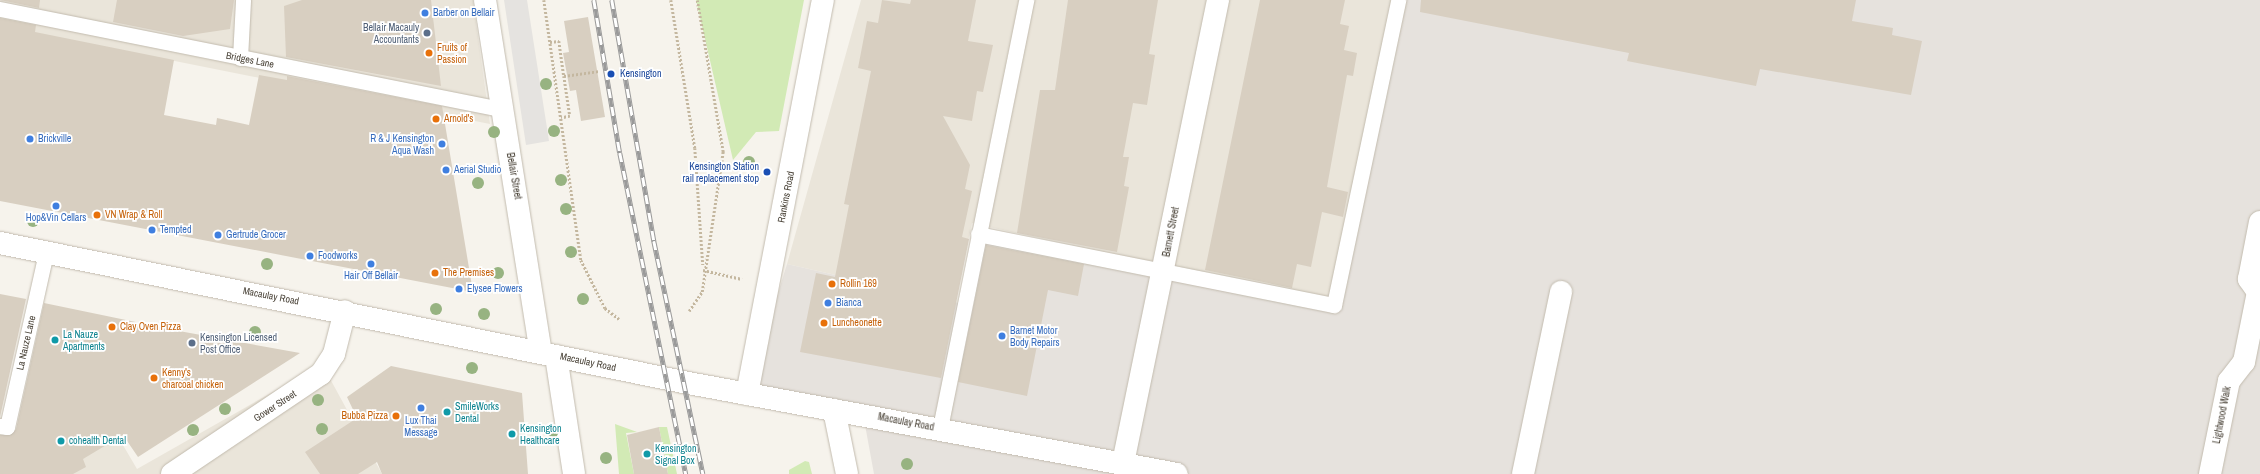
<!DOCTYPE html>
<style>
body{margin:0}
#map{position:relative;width:2260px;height:474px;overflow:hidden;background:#f6f3ec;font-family:"Archivo Narrow",sans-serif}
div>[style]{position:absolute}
.residential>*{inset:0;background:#eae5da}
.industrial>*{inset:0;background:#e6e2dd}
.green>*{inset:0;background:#d2eab5}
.parking>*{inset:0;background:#e5e3e0}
.building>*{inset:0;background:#d8cfc1}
.path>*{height:2.5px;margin-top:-1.25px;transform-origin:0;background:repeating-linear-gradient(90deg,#c4b79f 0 2px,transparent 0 4px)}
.roads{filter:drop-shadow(0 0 1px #c2bbae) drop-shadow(0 0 1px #c2bbae)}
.service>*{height:15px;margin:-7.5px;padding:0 7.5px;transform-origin:7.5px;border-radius:7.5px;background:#fff}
.pedestrian>*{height:22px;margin:-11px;padding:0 11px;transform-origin:11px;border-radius:11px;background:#fff}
.minor>*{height:22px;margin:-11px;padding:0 11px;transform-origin:11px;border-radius:11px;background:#fff}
.tertiary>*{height:22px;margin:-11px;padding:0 11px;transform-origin:11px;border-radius:11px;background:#fff}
.rail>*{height:4.5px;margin-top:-2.25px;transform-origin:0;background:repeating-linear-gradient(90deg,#fff 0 9px,#9a9a9a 0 18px);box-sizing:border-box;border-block:1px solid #9a9a9a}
.trees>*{width:12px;height:12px;margin:-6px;border-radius:50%;background:#97b381}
.dots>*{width:11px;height:11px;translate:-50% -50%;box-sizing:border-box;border:2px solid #fff;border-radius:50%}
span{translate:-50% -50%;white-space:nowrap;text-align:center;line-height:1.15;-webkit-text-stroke:3.5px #fff;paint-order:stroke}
.shop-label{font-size:10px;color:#366cbe}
.left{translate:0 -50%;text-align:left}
.right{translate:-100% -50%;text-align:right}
.service-label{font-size:10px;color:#4e5e75}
.food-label{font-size:10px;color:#c56008}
.street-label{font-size:10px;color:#4b4439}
.transit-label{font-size:10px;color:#164399}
.culture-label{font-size:10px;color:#0d838f}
</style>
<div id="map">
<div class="residential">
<i style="clip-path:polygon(0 0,473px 0,490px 124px,0 26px)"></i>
<i style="clip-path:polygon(861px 0,1398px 0,1334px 305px,972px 223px,955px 302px,787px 264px)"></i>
<i style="clip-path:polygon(322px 364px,382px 474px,0 474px,0 439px,96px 399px,137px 469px)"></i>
</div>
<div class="industrial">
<i style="clip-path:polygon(1398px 0,2260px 0,2260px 474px,874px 474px,863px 414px,747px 394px,787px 264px,963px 304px,978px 234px,1334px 305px)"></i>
</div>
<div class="green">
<i style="clip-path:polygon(696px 0,804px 0,779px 131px,756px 132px,733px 160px)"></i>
<i style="clip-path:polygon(615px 424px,637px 432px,626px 433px,634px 474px,619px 474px)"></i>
<i style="clip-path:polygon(659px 427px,667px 427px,677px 474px,668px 474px)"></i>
<i style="clip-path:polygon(805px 461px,809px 462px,812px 474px,789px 474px,789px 470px)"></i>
</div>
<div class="parking">
<i style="clip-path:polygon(504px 0,527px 0,549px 141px,526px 145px)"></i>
</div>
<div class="building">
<i style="clip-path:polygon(0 0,40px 0,39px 8px)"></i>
<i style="clip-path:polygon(117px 0,234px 0,230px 29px,183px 36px,113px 22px)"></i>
<i style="clip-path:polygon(302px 0,431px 0,441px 86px,286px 57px,284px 6px)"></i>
<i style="clip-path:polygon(882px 0,910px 4px,911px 0,976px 0,968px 41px,993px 45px,983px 92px,977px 91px,972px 121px,943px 116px,970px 165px,965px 189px,972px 191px,962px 237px,969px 239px,941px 378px,800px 352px,816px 273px,835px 277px,849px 205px,844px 204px,871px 71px,858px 68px,867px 21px,878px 23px)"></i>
<i style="clip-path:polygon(1068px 0,1158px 0,1149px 54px,1155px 55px,1147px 105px,1133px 103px,1123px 157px,1129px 157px,1124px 186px,1129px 187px,1117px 252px,1017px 233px,1040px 90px,1055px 90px)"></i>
<i style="clip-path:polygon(1260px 0,1345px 0,1340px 24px,1349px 26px,1344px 50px,1357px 53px,1353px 76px,1347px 75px,1327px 187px,1348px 192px,1343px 217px,1322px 212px,1311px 267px,1297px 264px,1292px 288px,1205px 270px)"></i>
<i style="clip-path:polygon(1421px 0,1856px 0,1852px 21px,1893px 28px,1892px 35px,1922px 41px,1911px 95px,1760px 69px,1756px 86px,1627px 61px,1629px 53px,1420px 12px)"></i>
<i style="clip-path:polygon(588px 17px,605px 117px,581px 121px,576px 90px,570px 91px,563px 53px,569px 52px,564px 21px)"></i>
<i style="clip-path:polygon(0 18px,36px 25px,35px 32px,174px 60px,164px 115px,216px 125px,217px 118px,249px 125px,259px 75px,287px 80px,287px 76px,442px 106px,473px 292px,0 201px)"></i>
<i style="clip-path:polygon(986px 245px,1084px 264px,1078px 296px,1048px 290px,1027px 396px,958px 382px)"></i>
<i style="clip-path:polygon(0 294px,26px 299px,0 417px)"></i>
<i style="clip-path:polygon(44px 303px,179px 331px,300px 353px,138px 457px,123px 435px,83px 459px,86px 467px,73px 474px,0 474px,0 435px,10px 435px,16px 429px)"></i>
<i style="clip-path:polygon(391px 366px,522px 393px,528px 474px,382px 474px,377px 462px,358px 474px,320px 474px,305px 452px,357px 418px,347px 397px)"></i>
<i style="clip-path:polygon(659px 427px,668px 474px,634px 474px,627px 435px)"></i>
</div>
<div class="path">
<i style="left:544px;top:0;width:263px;rotate:81.9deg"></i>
<i style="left:581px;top:260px;width:54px;rotate:63.4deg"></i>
<i style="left:605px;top:308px;width:18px;rotate:38deg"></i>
<i style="left:671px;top:0;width:150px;rotate:80.8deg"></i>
<i style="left:695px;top:148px;width:117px;rotate:86.1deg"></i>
<i style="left:550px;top:42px;width:9px;rotate:-6deg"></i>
<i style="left:559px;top:41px;width:35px;rotate:82deg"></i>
<i style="left:564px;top:76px;width:40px;rotate:81.5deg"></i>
<i style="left:570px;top:116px;width:9px;rotate:167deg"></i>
<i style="left:564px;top:76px;width:35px;rotate:-8deg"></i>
<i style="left:703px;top:270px;width:40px;rotate:13deg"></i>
<i style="left:689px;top:311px;width:23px;rotate:-56deg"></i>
<i style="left:702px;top:292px;width:142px;rotate:-81.5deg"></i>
<i style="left:723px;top:152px;width:154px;rotate:-99.7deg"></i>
</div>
<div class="roads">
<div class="service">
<i style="left:0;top:9px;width:511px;rotate:11.29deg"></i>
<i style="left:240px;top:58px;width:58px;rotate:-87deg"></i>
<i style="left:978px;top:234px;width:363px;rotate:11.3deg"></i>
<i style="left:1334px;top:305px;width:312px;rotate:-78.1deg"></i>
<i style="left:0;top:426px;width:7px;rotate:8deg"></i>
<i style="left:7px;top:427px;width:179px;rotate:-77.4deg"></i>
<i style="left:940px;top:428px;width:437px;rotate:-78.6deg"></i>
</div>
<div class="pedestrian">
<i style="left:1523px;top:474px;width:186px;rotate:-78.2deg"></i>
<i style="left:2210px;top:474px;width:95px;rotate:-78.5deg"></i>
<i style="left:2229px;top:381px;width:24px;rotate:-52deg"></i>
<i style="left:2244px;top:362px;width:71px;rotate:-78.7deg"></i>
<i style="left:2258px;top:292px;width:16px;rotate:-125deg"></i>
<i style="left:2249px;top:279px;width:58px;rotate:-79.1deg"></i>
</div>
<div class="minor">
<i style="left:485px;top:0;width:356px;rotate:81deg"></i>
<i style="left:556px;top:356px;width:119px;rotate:81.3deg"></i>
<i style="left:747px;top:394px;width:401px;rotate:-79.1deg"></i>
<i style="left:834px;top:410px;width:65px;rotate:78.5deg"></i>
<i style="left:1123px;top:463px;width:473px;rotate:-78.4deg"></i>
<i style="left:172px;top:474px;width:179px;rotate:-33.9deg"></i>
<i style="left:321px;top:374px;width:24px;rotate:-57deg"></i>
<i style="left:334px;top:354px;width:44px;rotate:-75.7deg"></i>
</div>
<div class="tertiary">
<i style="left:0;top:243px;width:697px;rotate:11.5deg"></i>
<i style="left:683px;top:382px;width:502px;rotate:10.55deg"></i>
</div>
</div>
<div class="rail">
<i style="left:594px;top:0;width:155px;rotate:80.4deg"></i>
<i style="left:620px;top:153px;width:328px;rotate:78.4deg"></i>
<i style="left:612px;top:0;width:245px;rotate:80.1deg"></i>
<i style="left:654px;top:241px;width:238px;rotate:78.1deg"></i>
</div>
<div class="trees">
<i style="left:546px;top:84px"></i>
<i style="left:554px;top:131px"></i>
<i style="left:494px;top:132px"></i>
<i style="left:749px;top:162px"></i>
<i style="left:561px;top:180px"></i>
<i style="left:478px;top:183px"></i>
<i style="left:566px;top:209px"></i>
<i style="left:33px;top:221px"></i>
<i style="left:571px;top:252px"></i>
<i style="left:267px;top:264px"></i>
<i style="left:498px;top:273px"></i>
<i style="left:583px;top:299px"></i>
<i style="left:436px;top:309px"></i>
<i style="left:484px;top:314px"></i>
<i style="left:255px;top:332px"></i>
<i style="left:472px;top:368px"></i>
<i style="left:318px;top:400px"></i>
<i style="left:225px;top:409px"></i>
<i style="left:322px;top:429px"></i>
<i style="left:193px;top:430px"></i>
<i style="left:553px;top:431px"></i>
<i style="left:606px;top:458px"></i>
<i style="left:907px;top:464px"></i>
</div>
<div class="dots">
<i style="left:425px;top:13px;background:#3f7fe0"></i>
<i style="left:427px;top:33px;background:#5c6f8a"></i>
<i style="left:429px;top:53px;background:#e8710a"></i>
<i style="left:611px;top:74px;background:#1a4fb4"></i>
<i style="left:436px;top:119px;background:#e8710a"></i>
<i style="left:30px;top:139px;background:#3f7fe0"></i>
<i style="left:442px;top:144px;background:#3f7fe0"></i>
<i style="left:446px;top:170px;background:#3f7fe0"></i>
<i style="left:767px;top:172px;background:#1a4fb4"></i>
<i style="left:56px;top:206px;background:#3f7fe0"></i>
<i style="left:97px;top:215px;background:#e8710a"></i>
<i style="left:152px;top:230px;background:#3f7fe0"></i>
<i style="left:218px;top:235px;background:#3f7fe0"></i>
<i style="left:310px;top:256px;background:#3f7fe0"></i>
<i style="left:371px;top:264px;background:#3f7fe0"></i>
<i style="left:435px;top:273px;background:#e8710a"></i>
<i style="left:832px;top:284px;background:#e8710a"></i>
<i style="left:459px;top:289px;background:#3f7fe0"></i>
<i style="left:828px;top:303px;background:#3f7fe0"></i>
<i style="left:824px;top:323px;background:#e8710a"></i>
<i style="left:112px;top:327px;background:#e8710a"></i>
<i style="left:1002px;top:336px;background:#3f7fe0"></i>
<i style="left:55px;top:340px;background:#0f9aa8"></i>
<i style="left:192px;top:343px;background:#5c6f8a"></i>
<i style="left:154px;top:378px;background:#e8710a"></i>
<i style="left:421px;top:408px;background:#3f7fe0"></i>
<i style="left:447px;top:412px;background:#0f9aa8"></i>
<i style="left:396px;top:416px;background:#e8710a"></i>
<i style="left:512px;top:434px;background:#0f9aa8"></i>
<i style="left:61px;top:441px;background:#0f9aa8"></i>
<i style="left:647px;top:454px;background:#0f9aa8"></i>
</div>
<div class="shop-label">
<span class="left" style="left:433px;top:13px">Barber on Bellair</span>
<span class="right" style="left:434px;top:144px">R &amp; J Kensington<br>Aqua Wash</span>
<span class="left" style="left:38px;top:139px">Brickville</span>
<span class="left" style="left:454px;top:170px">Aerial Studio</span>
<span style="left:56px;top:218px">Hop&amp;Vin Cellars</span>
<span class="left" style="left:160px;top:230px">Tempted</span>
<span class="left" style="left:226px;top:235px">Gertrude Grocer</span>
<span class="left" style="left:318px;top:256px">Foodworks</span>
<span style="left:371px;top:276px">Hair Off Bellair</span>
<span class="left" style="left:467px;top:289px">Elysee Flowers</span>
<span class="left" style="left:836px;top:303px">Bianca</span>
<span class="left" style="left:1010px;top:336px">Barnet Motor<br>Body Repairs</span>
<span style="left:421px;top:426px">Lux Thai<br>Message</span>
</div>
<div class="service-label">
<span class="right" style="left:419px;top:33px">Bellair Macauly<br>Accountants</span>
<span class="left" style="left:200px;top:343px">Kensington Licensed<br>Post Office</span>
</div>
<div class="food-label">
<span class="left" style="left:437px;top:53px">Fruits of<br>Passion</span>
<span class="left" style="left:444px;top:119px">Arnold's</span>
<span class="left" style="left:105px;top:215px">VN Wrap &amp; Roll</span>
<span class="left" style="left:443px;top:273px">The Premises</span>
<span class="left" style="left:840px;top:284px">Rollin 169</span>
<span class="left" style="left:832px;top:323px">Luncheonette</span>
<span class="left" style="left:120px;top:327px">Clay Oven Pizza</span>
<span class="left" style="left:162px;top:378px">Kenny's<br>charcoal chicken</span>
<span class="right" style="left:388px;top:416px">Bubba Pizza</span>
</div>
<div class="street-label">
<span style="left:250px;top:60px;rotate:11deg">Bridges Lane</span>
<span style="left:514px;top:176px;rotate:80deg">Bellair Street</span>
<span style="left:786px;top:197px;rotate:-79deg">Rankins Road</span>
<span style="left:1171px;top:232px;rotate:-79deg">Barnett Street</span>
<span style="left:271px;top:296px;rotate:11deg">Macaulay Road</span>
<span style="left:26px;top:343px;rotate:-77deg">La Nauze Lane</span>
<span style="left:588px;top:362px;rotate:12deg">Macaulay Road</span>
<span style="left:275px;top:406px;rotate:-33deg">Gower Street</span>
<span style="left:2222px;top:415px;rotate:-79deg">Lightwood Walk</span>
<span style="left:906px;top:422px;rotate:11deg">Macaulay Road</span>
</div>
<div class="transit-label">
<span class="left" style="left:620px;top:74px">Kensington</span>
<span class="right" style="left:759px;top:172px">Kensington Station<br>rail replacement stop</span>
</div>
<div class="culture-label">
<span class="left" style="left:63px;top:340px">La Nauze<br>Apartments</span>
<span class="left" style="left:455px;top:412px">SmileWorks<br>Dental</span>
<span class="left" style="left:520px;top:434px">Kensington<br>Healthcare</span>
<span class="left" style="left:69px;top:441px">cohealth Dental</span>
<span class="left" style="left:655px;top:454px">Kensington<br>Signal Box</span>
</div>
</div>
